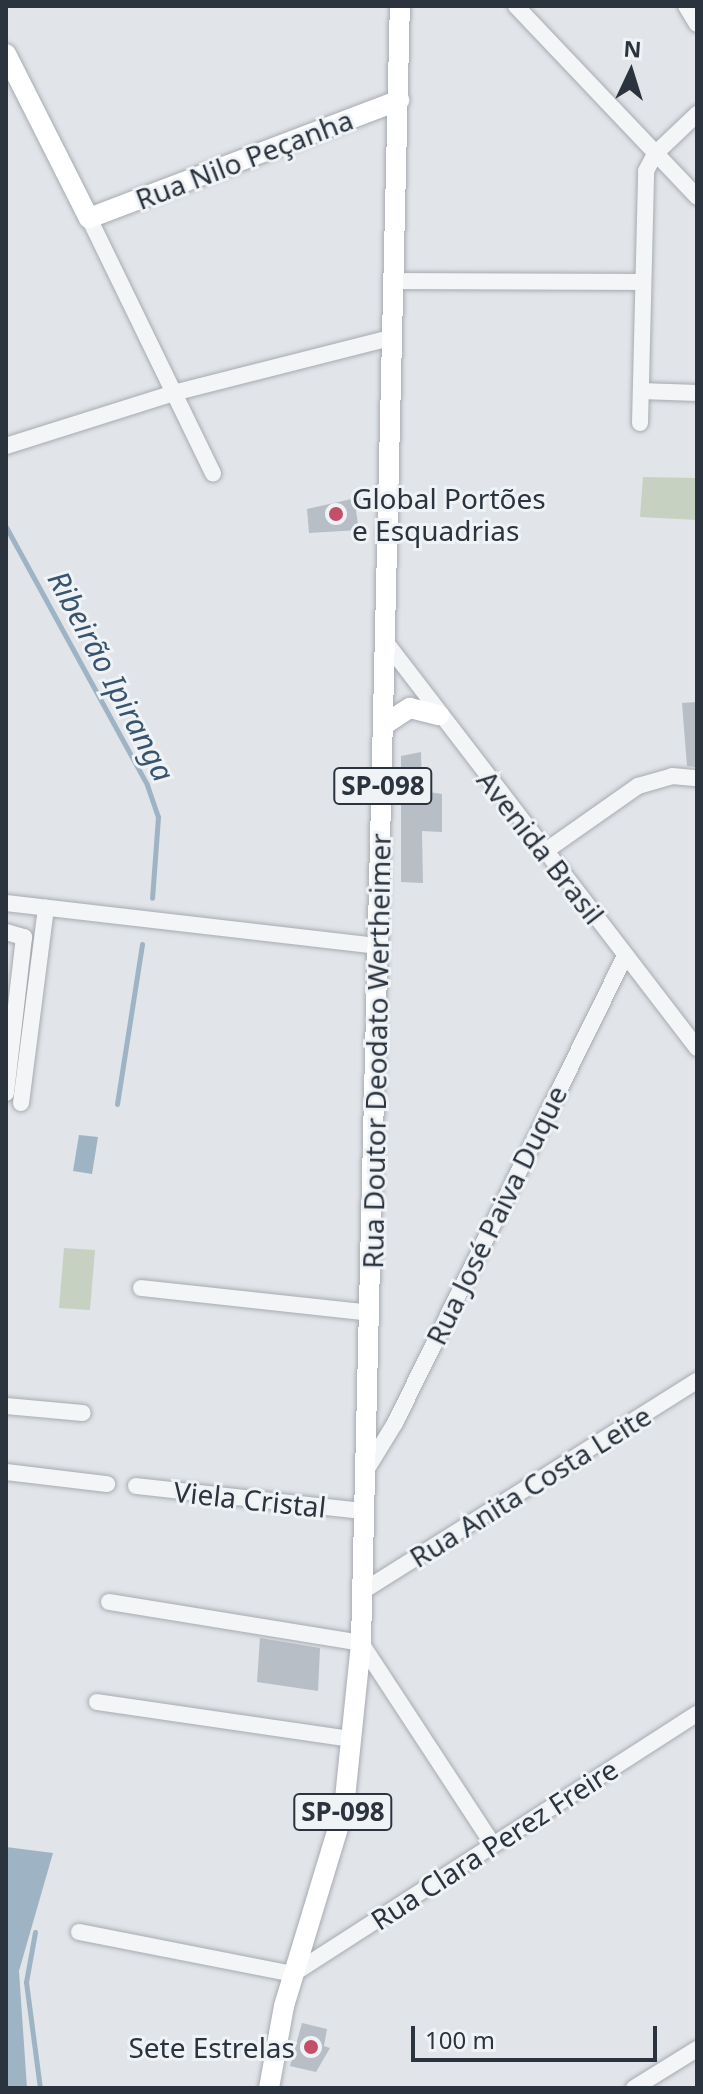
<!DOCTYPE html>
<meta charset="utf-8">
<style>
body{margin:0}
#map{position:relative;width:703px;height:2094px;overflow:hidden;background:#e1e4e8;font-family:"Noto Sans",sans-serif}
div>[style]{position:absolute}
.green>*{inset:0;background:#c7d1c2}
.water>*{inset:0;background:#9eb4c5}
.stream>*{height:5px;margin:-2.5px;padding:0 2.5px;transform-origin:2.5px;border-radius:2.5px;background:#9eb4c5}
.building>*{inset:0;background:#b8bec5}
.roads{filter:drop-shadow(0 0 2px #a6abb2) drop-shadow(0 0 2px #a6abb2)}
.minor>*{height:16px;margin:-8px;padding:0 8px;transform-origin:8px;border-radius:8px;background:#f3f5f7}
.major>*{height:20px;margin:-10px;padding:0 10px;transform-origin:10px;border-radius:10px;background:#fff}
.dots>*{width:22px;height:22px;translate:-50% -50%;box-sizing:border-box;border:4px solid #f0f3f6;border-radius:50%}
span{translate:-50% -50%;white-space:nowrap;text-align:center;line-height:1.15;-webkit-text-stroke:6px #f0f3f6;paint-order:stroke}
.shield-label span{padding:2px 6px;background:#f0f3f6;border:2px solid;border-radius:6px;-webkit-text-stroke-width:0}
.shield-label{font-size:26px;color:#2a333e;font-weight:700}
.street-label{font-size:28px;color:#2a333e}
.poi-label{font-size:28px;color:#2a333e}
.left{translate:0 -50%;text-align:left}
.right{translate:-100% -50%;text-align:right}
.water-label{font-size:30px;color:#38546f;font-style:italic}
.frame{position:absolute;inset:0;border:8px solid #2a333e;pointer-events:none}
.north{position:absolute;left:591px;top:32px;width:80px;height:80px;-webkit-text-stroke:6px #f0f3f6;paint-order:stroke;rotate:4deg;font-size:22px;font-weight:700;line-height:32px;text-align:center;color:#2a333e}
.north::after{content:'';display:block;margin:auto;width:28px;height:36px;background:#2a333e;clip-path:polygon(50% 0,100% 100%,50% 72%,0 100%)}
.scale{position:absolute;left:411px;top:2026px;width:246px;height:36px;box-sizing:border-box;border:4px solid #2a333e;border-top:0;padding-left:10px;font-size:24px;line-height:28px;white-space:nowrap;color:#2a333e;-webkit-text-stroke:6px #f0f3f6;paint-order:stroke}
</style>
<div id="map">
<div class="green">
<i style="clip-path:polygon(643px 477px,697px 478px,697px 520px,640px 517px)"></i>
<i style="clip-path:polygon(64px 1248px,95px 1250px,90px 1310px,59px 1308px)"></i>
</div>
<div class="water">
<i style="clip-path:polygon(79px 1135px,98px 1137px,92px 1174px,73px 1171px)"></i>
<i style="clip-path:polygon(6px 1847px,53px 1853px,19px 1971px,27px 2088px,6px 2088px)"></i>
</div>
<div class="stream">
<i style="left:6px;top:527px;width:294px;rotate:61.3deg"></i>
<i style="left:147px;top:785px;width:34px;rotate:71deg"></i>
<i style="left:158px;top:817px;width:81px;rotate:94.2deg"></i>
<i style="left:117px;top:1104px;width:162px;rotate:-81.1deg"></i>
<i style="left:35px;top:1932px;width:51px;rotate:100.2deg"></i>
<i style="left:26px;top:1982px;width:107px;rotate:82.5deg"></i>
</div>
<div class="building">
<i style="clip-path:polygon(365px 496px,364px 509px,356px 511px,359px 530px,309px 533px,307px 509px)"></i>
<i style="clip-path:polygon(697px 702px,697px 767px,687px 766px,682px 703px)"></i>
<i style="clip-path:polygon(421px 752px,422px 791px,442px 794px,442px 832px,422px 831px,423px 883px,401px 882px,401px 756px)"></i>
<i style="clip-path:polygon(260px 1638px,320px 1648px,318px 1691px,257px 1682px)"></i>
<i style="clip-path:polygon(302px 2023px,327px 2029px,324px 2046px,330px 2048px,316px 2072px,290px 2066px)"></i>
</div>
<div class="roads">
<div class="minor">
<i style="left:516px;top:6px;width:263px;rotate:46.5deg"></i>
<i style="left:686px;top:6px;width:21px;rotate:59deg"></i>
<i style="left:89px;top:218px;width:284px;rotate:64.1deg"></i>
<i style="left:393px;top:281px;width:249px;rotate:0.2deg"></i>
<i style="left:641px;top:391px;width:56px;rotate:2deg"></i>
<i style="left:640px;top:423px;width:252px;rotate:-88.6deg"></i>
<i style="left:646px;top:171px;width:19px;rotate:-62deg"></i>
<i style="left:655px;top:154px;width:58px;rotate:-43.6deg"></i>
<i style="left:6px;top:446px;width:179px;rotate:-17.5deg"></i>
<i style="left:177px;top:392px;width:221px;rotate:-14.2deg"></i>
<i style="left:388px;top:645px;width:508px;rotate:52.52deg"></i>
<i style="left:544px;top:852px;width:115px;rotate:-35.1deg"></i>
<i style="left:638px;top:786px;width:35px;rotate:-16deg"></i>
<i style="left:672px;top:776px;width:25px;rotate:5deg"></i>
<i style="left:6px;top:903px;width:373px;rotate:6.6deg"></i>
<i style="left:6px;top:932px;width:19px;rotate:16deg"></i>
<i style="left:24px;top:937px;width:157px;rotate:96.6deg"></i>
<i style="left:21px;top:1103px;width:197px;rotate:-82.7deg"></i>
<i style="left:141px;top:1288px;width:231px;rotate:6.2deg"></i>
<i style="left:6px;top:1406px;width:77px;rotate:5.2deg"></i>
<i style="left:6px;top:1472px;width:102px;rotate:6.8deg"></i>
<i style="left:365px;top:1472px;width:57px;rotate:-58.5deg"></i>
<i style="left:395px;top:1423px;width:521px;rotate:-63.78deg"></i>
<i style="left:136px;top:1486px;width:229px;rotate:6.3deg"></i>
<i style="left:363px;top:1591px;width:395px;rotate:-32.2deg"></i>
<i style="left:109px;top:1602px;width:255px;rotate:9.2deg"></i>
<i style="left:361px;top:1643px;width:239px;rotate:56.8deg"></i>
<i style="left:97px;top:1702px;width:258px;rotate:8.3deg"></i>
<i style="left:79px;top:1932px;width:218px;rotate:11.1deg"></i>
<i style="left:293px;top:1974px;width:480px;rotate:-32.8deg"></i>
<i style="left:634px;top:2088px;width:74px;rotate:-31.8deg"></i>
</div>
<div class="major">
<i style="left:6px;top:54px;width:184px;rotate:63.2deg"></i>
<i style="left:89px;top:218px;width:332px;rotate:-20.8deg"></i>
<i style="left:385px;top:724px;width:30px;rotate:-33deg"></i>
<i style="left:410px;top:708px;width:30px;rotate:14deg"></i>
<i style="left:269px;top:2088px;width:83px;rotate:-79.6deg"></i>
<i style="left:284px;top:2006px;width:207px;rotate:-73.1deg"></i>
<i style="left:344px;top:1808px;width:166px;rotate:-84.1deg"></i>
<i style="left:361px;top:1643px;width:1637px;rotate:-88.64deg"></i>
</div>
</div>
<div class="dots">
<i style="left:336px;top:514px;background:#c34f69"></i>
<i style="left:311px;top:2047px;background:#c34f69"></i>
</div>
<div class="shield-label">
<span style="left:383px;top:786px">SP-098</span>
<span style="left:343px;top:1812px">SP-098</span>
</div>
<div class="street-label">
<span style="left:244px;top:159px;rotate:-21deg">Rua Nilo Peçanha</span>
<span style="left:541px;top:847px;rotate:52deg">Avenida Brasil</span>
<span style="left:376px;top:1051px;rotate:-89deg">Rua Doutor Deodato Wertheimer</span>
<span style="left:496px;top:1215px;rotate:-64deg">Rua José Paiva Duque</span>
<span style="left:530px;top:1486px;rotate:-32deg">Rua Anita Costa Leite</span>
<span style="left:250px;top:1499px;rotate:6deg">Viela Cristal</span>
<span style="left:494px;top:1844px;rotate:-33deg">Rua Clara Perez Freire</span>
</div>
<div class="poi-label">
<span class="left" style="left:352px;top:514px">Global Portões<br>e Esquadrias</span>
<span class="right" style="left:295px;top:2047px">Sete Estrelas</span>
</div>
<div class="water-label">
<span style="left:111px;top:676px;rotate:62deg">Ribeirão Ipiranga</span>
</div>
<div class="frame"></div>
<div class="north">N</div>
<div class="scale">100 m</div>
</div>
